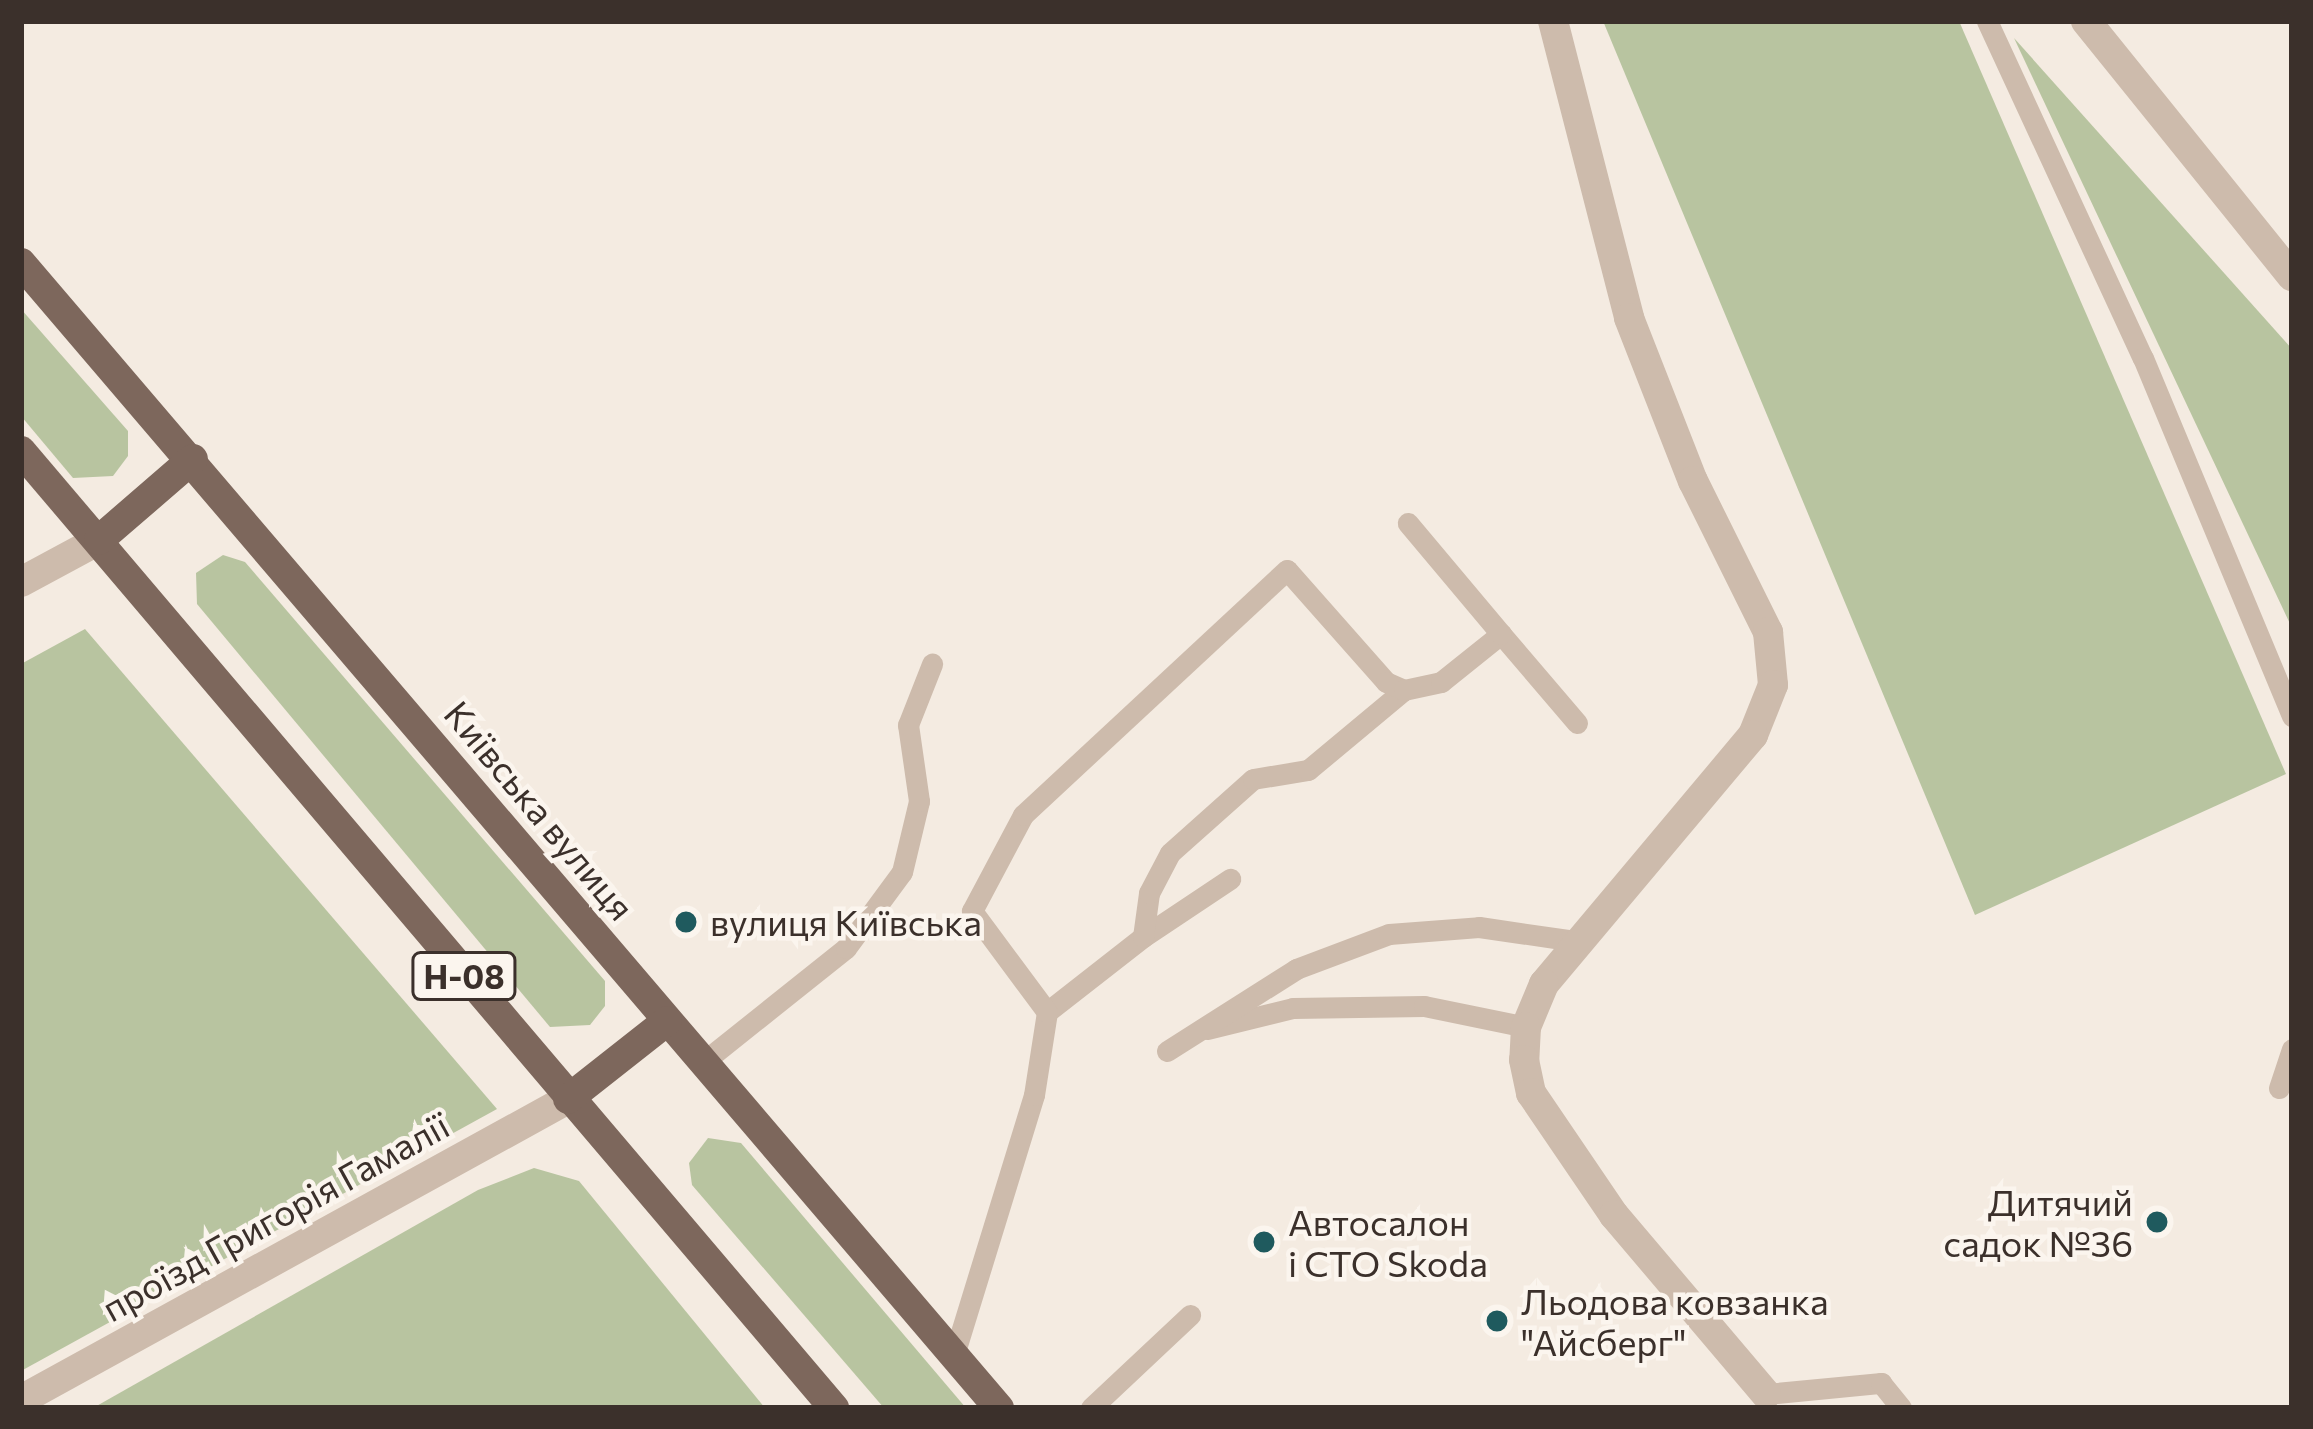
<!DOCTYPE html>
<meta charset="utf-8">
<style>
body{margin:0}
#map{position:relative;width:2313px;height:1429px;overflow:hidden;background:#f4ebe1;font-family:Commissioner,sans-serif}
div>[style]{position:absolute}
.green>*{inset:0;background:#b8c4a0}
.service>*{height:21px;margin:-10.5px;padding:0 10.5px;transform-origin:10.5px;border-radius:10.5px;background:#cdbbac}
.minor>*{height:30px;margin:-15px;padding:0 15px;transform-origin:15px;border-radius:15px;background:#cdbbac}
.primary>*{height:30px;margin:-15px;padding:0 15px;transform-origin:15px;border-radius:15px;background:#7d675c}
.dots>*{width:33px;height:33px;translate:-50% -50%;box-sizing:border-box;border:6px solid #fbf5ee;border-radius:50%}
span{translate:-50% -50%;white-space:nowrap;text-align:center;line-height:1.15;-webkit-text-stroke:9px #fbf5ee;paint-order:stroke}
.shield-label span{padding:3px 9px;background:#fbf5ee;border:3px solid;border-radius:9px;-webkit-text-stroke-width:0}
.shield-label{font-size:33px;color:#3b302b;font-weight:700}
.street-label{font-size:36px;color:#3b302b}
.poi-label{font-size:36px;color:#3b302b}
.left{translate:0 -50%;text-align:left}
.right{translate:-100% -50%;text-align:right}
.frame{position:absolute;inset:0;border:24px solid #3b302b;pointer-events:none}
</style>
<div id="map">
<div class="green">
<i style="clip-path:polygon(1603px 21px,1959px 21px,2286px 774px,1975px 915px)"></i>
<i style="clip-path:polygon(2014px 38px,2292px 349px,2292px 628px)"></i>
<i style="clip-path:polygon(21px 309px,128px 431px,128px 456px,113px 476px,73px 478px,21px 416px)"></i>
<i style="clip-path:polygon(223px 555px,245px 562px,605px 981px,605px 1006px,590px 1025px,550px 1027px,197px 604px,196px 573px)"></i>
<i style="clip-path:polygon(85px 629px,497px 1109px,21px 1371px,21px 664px)"></i>
<i style="clip-path:polygon(708px 1138px,741px 1143px,966px 1408px,884px 1408px,692px 1185px,689px 1163px)"></i>
<i style="clip-path:polygon(534px 1168px,579px 1181px,765px 1408px,93px 1408px,478px 1190px)"></i>
</div>
<div class="service">
<i style="left:1987px;top:21px;width:371px;rotate:65.2deg"></i>
<i style="left:2143px;top:358px;width:388px;rotate:67.4deg"></i>
<i style="left:1501px;top:634px;width:117px;rotate:49.5deg"></i>
<i style="left:1143px;top:937px;width:105px;rotate:-33.7deg"></i>
<i style="left:1047px;top:1012px;width:122px;rotate:-38deg"></i>
<i style="left:1143px;top:937px;width:44px;rotate:-82.2deg"></i>
<i style="left:1149px;top:893px;width:45px;rotate:-62.3deg"></i>
<i style="left:1170px;top:853px;width:111px;rotate:-41.7deg"></i>
<i style="left:1253px;top:779px;width:56px;rotate:-9.3deg"></i>
<i style="left:1308px;top:770px;width:125px;rotate:-39.8deg"></i>
<i style="left:1207px;top:1029px;width:89px;rotate:-13.7deg"></i>
<i style="left:1293px;top:1008px;width:131px;rotate:-0.9deg"></i>
<i style="left:1424px;top:1006px;width:104px;rotate:11.6deg"></i>
<i style="left:1167px;top:1051px;width:153px;rotate:-32.4deg"></i>
<i style="left:1296px;top:969px;width:99px;rotate:-20.6deg"></i>
<i style="left:1389px;top:934px;width:90px;rotate:-4.4deg"></i>
<i style="left:1479px;top:927px;width:104px;rotate:8.3deg"></i>
<i style="left:702px;top:1063px;width:184px;rotate:-38.6deg"></i>
<i style="left:846px;top:948px;width:94px;rotate:-53.6deg"></i>
<i style="left:902px;top:872px;width:73px;rotate:-76.5deg"></i>
<i style="left:919px;top:801px;width:77px;rotate:-98.2deg"></i>
<i style="left:908px;top:725px;width:66px;rotate:-68.5deg"></i>
<i style="left:2279px;top:1088px;width:41px;rotate:-71.6deg"></i>
<i style="left:954px;top:1355px;width:272px;rotate:-72.9deg"></i>
<i style="left:1034px;top:1095px;width:84px;rotate:-81.1deg"></i>
<i style="left:1047px;top:1012px;width:126px;rotate:-126.6deg"></i>
<i style="left:972px;top:911px;width:109px;rotate:-62deg"></i>
<i style="left:1023px;top:815px;width:360px;rotate:-42.9deg"></i>
<i style="left:1287px;top:570px;width:149px;rotate:48.5deg"></i>
<i style="left:1386px;top:682px;width:20px;rotate:24deg"></i>
<i style="left:1404px;top:690px;width:38px;rotate:-12deg"></i>
<i style="left:1441px;top:682px;width:77px;rotate:-38.7deg"></i>
<i style="left:1501px;top:634px;width:145px;rotate:-130deg"></i>
<i style="left:1766px;top:1394px;width:116px;rotate:-5.5deg"></i>
<i style="left:1881px;top:1383px;width:32px;rotate:51deg"></i>
<i style="left:1091px;top:1408px;width:136px;rotate:-43.2deg"></i>
</div>
<div class="minor">
<i style="left:1553px;top:21px;width:307px;rotate:75.6deg"></i>
<i style="left:1629px;top:318px;width:175px;rotate:68.6deg"></i>
<i style="left:1693px;top:481px;width:169px;rotate:63.6deg"></i>
<i style="left:1768px;top:632px;width:53px;rotate:84.6deg"></i>
<i style="left:1773px;top:685px;width:54px;rotate:111.8deg"></i>
<i style="left:1753px;top:735px;width:325px;rotate:130deg"></i>
<i style="left:1544px;top:984px;width:47px;rotate:112.7deg"></i>
<i style="left:1526px;top:1027px;width:33px;rotate:93deg"></i>
<i style="left:1524px;top:1060px;width:34px;rotate:78deg"></i>
<i style="left:1531px;top:1093px;width:148px;rotate:55.8deg"></i>
<i style="left:1614px;top:1215px;width:235px;rotate:49.7deg"></i>
<i style="left:2086px;top:21px;width:328px;rotate:51.1deg"></i>
<i style="left:21px;top:582px;width:89px;rotate:-28.3deg"></i>
<i style="left:21px;top:1400px;width:624px;rotate:-28.82deg"></i>
</div>
<div class="primary">
<i style="left:21px;top:263px;width:1506px;rotate:49.5deg"></i>
<i style="left:21px;top:451px;width:1256px;rotate:49.65deg"></i>
<i style="left:99px;top:540px;width:124px;rotate:-40.8deg"></i>
<i style="left:568px;top:1099px;width:126px;rotate:-38.2deg"></i>
</div>
<div class="dots">
<i style="left:686px;top:922px;background:#1f5a5e"></i>
<i style="left:2157px;top:1222px;background:#1f5a5e"></i>
<i style="left:1264px;top:1242px;background:#1f5a5e"></i>
<i style="left:1497px;top:1321px;background:#1f5a5e"></i>
</div>
<div class="shield-label">
<span style="left:464px;top:976px">Н-08</span>
</div>
<div class="street-label">
<span style="left:540px;top:810px;rotate:50deg">Київська вулиця</span>
<span style="left:275px;top:1216px;rotate:-29deg">проїзд Григорія Гамалії</span>
</div>
<div class="poi-label">
<span class="left" style="left:710px;top:922px">вулиця Київська</span>
<span class="right" style="left:2133px;top:1222px">Дитячий<br>садок №36</span>
<span class="left" style="left:1288px;top:1242px">Автосалон<br>і СТО Skoda</span>
<span class="left" style="left:1521px;top:1321px">Льодова ковзанка<br>"Айсберг"</span>
</div>
<div class="frame"></div>
</div>
